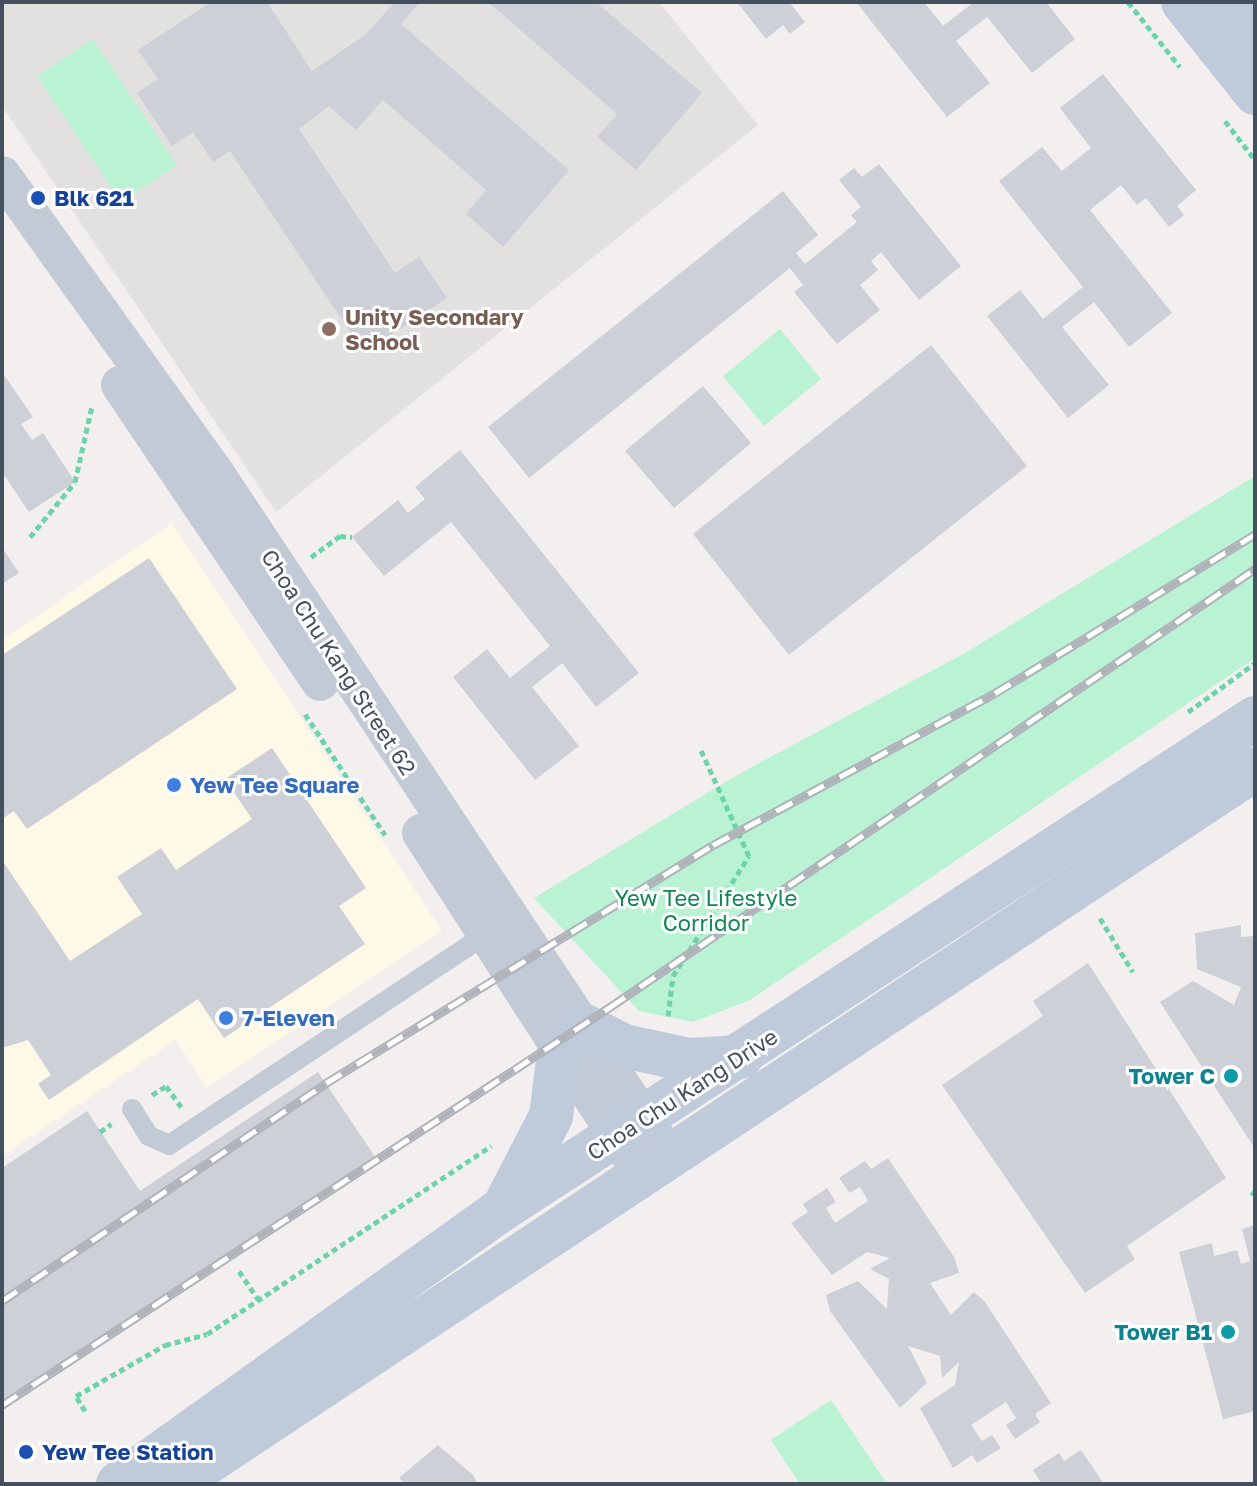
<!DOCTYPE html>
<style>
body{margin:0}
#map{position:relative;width:1257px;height:1486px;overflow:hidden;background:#f2efee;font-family:"Golos Text",sans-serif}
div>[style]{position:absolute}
.commercial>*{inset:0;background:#fef8e6}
.education>*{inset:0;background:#e3e0e0}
.green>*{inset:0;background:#b9f3d3}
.building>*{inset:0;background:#cdd0d7}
.path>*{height:5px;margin-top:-2.5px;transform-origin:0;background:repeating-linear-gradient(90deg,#6dd4a9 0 6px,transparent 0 10px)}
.lane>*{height:20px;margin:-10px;padding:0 10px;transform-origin:10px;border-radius:10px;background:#c1cad5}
.street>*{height:38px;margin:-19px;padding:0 19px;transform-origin:19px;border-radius:19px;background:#c1cad5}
.secondary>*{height:44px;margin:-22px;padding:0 22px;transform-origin:22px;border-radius:22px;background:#bfcada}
.rail>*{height:9px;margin-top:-4.5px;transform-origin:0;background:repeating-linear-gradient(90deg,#fff 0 18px,#b0b3ba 0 36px);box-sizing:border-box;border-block:2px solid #b0b3ba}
.dots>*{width:22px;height:22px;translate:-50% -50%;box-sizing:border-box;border:4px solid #fff;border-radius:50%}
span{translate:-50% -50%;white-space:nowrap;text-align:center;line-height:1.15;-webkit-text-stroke:6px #fff;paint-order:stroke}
.transit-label{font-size:22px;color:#164399;font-weight:700}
.left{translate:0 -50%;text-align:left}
.education-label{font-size:22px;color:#785e54;font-weight:700}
.street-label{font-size:22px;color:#45505e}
.shop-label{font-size:22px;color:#366cbe;font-weight:700}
.park-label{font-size:22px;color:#0e8753}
.culture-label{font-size:22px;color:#0d838f;font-weight:700}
.right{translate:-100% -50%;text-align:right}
.frame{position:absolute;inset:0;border:4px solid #45505e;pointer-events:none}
</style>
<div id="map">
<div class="commercial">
<i style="clip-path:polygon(172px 523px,442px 931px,207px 1088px,176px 1040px,2px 1156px,2px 640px)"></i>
</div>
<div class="education">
<i style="clip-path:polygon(2px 2px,659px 2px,758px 125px,276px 512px,2px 106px)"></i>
</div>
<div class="green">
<i style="clip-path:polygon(93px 39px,177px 165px,121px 202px,37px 76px)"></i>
<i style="clip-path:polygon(780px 329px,821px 379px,764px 426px,723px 376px)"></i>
<i style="clip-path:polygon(1255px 476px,1255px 658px,750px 1000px,693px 1022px,639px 1011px,534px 898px,737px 775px,965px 653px)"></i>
<i style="clip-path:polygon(831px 1400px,887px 1484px,800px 1484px,771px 1440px)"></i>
</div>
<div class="building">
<i style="clip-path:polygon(211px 2px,267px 2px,312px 71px,365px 35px,395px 2px,420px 2px,401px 24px,569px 170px,503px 247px,466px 214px,486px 190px,383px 100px,356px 130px,329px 106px,299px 129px,395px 273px,419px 257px,447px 298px,364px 353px,230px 151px,213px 162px,193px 132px,172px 146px,137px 93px,158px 79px,138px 50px)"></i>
<i style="clip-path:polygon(488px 2px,596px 2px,702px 93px,636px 170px,597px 137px,617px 114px)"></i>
<i style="clip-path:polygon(737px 2px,789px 2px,805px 22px,790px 34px,783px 25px,766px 39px)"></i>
<i style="clip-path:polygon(856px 2px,924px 2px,943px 26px,974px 2px,1046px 2px,1075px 39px,1032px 73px,987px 17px,956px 41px,990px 83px,947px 117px)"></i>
<i style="clip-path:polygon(1103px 74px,1196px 190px,1177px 206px,1184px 215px,1169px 227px,1146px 198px,1137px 205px,1121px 185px,1090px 210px,1172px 313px,1129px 347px,1094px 302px,1062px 327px,1109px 385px,1068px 418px,987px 316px,1020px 290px,1043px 319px,1083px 287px,999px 181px,1042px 147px,1062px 171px,1091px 148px,1060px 108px)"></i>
<i style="clip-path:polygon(879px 164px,961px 266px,919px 300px,881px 252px,871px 261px,878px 270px,860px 285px,880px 310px,837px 344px,794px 292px,803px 285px,790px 268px,529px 478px,488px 427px,783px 191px,818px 235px,796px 253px,805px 264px,857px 222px,851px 215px,861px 207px,839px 180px,854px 168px,862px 177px)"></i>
<i style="clip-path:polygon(931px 345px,1027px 466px,789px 655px,693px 534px)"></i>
<i style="clip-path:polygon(2px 372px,33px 417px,21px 424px,32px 440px,43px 433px,75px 482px,29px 512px,2px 472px)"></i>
<i style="clip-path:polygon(703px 386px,751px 443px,674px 508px,625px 451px)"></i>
<i style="clip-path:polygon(460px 450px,639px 673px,596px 707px,562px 663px,532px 687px,579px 746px,535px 780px,453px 677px,487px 649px,510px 678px,550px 646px,451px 522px,384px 576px,352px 537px,398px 500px,408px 513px,425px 499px,415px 487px)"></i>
<i style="clip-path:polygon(2px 547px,19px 573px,2px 584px)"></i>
<i style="clip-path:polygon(149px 558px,237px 689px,27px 829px,14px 811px,2px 819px,2px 655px)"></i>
<i style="clip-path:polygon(272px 748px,366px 888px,339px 906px,365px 944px,224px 1038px,198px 999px,49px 1100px,38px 1084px,51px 1075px,28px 1040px,2px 1048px,2px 860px,70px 961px,142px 914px,117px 877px,161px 848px,176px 870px,252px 819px,225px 779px)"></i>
<i style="clip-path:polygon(1241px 925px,1241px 937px,1254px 936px,1255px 1149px,1160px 1002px,1193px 981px,1234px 1005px,1241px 987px,1197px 969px,1195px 933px)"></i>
<i style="clip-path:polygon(1088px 963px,1226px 1178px,1127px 1246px,1135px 1259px,1085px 1293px,942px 1085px,1043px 1016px,1033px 1001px)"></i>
<i style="clip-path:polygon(318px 1072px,376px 1158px,2px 1407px,2px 1168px,87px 1111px,140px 1191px)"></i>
<i style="clip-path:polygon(888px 1158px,954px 1257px,959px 1273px,930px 1283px,951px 1315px,974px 1292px,985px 1302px,1051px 1403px,1035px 1414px,1040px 1422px,1015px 1439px,1006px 1425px,1016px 1418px,1006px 1402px,971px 1425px,982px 1441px,992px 1435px,1001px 1448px,977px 1463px,972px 1455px,953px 1468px,920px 1408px,955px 1385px,959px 1362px,942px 1378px,940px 1356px,908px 1346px,927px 1383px,900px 1408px,830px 1311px,826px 1295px,858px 1281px,887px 1309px,889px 1279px,870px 1269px,890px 1258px,867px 1252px,832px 1275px,791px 1223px,808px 1212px,803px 1204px,827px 1188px,836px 1202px,826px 1208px,835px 1223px,868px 1201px,860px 1187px,850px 1193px,839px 1178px,865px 1161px,871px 1169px)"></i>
<i style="clip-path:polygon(1255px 1225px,1255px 1411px,1223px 1419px,1179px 1252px,1212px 1243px,1214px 1256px,1237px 1250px,1241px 1264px,1250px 1261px,1242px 1229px)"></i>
<i style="clip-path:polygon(438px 1445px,474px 1476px,477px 1484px,406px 1484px,399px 1478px)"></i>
<i style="clip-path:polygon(1081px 1450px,1104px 1484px,1042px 1484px,1033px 1470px,1059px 1453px,1064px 1461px)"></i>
</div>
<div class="path">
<i style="left:1128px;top:2px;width:83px;rotate:51.3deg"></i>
<i style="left:1225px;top:121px;width:49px;rotate:52.4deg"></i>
<i style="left:30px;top:537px;width:71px;rotate:-50.7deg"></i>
<i style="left:75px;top:482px;width:78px;rotate:-77.4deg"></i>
<i style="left:311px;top:557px;width:36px;rotate:-36deg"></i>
<i style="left:340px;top:536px;width:12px;rotate:5deg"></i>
<i style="left:1188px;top:712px;width:83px;rotate:-36.2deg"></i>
<i style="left:305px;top:714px;width:145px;rotate:56.5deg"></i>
<i style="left:1100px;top:918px;width:63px;rotate:58.6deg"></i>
<i style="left:668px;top:1016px;width:40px;rotate:-82.9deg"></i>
<i style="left:673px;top:976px;width:142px;rotate:-57.7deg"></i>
<i style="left:749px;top:856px;width:119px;rotate:-114.4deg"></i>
<i style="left:152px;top:1095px;width:17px;rotate:-33deg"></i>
<i style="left:166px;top:1086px;width:26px;rotate:54deg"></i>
<i style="left:100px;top:1132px;width:14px;rotate:-36deg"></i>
<i style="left:1251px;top:1192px;width:4px;rotate:27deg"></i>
<i style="left:239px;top:1271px;width:34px;rotate:56deg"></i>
<i style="left:85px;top:1411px;width:17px;rotate:-121deg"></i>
<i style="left:76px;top:1396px;width:103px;rotate:-29.8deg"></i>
<i style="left:165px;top:1345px;width:43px;rotate:-14.7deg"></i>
<i style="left:207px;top:1334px;width:341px;rotate:-33.5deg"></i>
</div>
<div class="lane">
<i style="left:132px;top:1109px;width:32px;rotate:58deg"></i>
<i style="left:149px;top:1136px;width:22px;rotate:24deg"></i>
<i style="left:169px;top:1145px;width:381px;rotate:-33.6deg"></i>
</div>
<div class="street">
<i style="left:2px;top:175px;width:360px;rotate:54.4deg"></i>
<i style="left:212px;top:468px;width:825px;rotate:56.43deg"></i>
<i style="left:120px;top:385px;width:358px;rotate:56deg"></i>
<i style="left:421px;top:833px;width:391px;rotate:57.1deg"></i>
</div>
<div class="secondary">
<i style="left:1183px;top:2px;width:116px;rotate:51.6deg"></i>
<i style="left:1230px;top:2px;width:40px;rotate:51deg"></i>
<i style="left:585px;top:1026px;width:44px;rotate:27.1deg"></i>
<i style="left:624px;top:1046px;width:66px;rotate:12.3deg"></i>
<i style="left:688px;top:1060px;width:53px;rotate:-3.2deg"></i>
<i style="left:507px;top:1201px;width:96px;rotate:-62.6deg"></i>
<i style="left:551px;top:1116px;width:64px;rotate:-82.8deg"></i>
<i style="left:118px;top:1484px;width:471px;rotate:-35.6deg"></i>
<i style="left:501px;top:1210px;width:900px;rotate:-33.13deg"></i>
<i style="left:175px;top:1484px;width:1295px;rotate:-33.51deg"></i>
</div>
<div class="rail">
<i style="left:2px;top:1301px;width:391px;rotate:-33.9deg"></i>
<i style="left:326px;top:1083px;width:454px;rotate:-31.6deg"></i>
<i style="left:713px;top:845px;width:320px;rotate:-28.3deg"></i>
<i style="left:995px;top:693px;width:305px;rotate:-31.4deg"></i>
<i style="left:2px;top:1405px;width:727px;rotate:-33.21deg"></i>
<i style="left:610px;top:1007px;width:780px;rotate:-34.18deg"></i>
</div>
<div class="dots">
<i style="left:38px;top:198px;background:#1a4fb4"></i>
<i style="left:329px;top:329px;background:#8d6e63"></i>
<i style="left:174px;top:785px;background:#3f7fe0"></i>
<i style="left:226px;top:1018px;background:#3f7fe0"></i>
<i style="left:1231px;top:1076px;background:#0f9aa8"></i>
<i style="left:1228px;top:1332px;background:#0f9aa8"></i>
<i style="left:26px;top:1452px;background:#1a4fb4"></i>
</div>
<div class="transit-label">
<span class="left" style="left:54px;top:198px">Blk 621</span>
<span class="left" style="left:42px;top:1452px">Yew Tee Station</span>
</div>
<div class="education-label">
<span class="left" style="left:345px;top:329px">Unity Secondary<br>School</span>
</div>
<div class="street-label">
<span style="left:339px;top:662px;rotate:57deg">Choa Chu Kang Street 62</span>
<span style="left:682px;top:1094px;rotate:-33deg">Choa Chu Kang Drive</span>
</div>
<div class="shop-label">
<span class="left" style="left:190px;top:785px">Yew Tee Square</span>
<span class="left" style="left:242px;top:1018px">7-Eleven</span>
</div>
<div class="park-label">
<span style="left:706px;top:910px">Yew Tee Lifestyle<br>Corridor</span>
</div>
<div class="culture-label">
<span class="right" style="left:1215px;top:1076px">Tower C</span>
<span class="right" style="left:1212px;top:1332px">Tower B1</span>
</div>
<div class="frame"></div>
</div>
